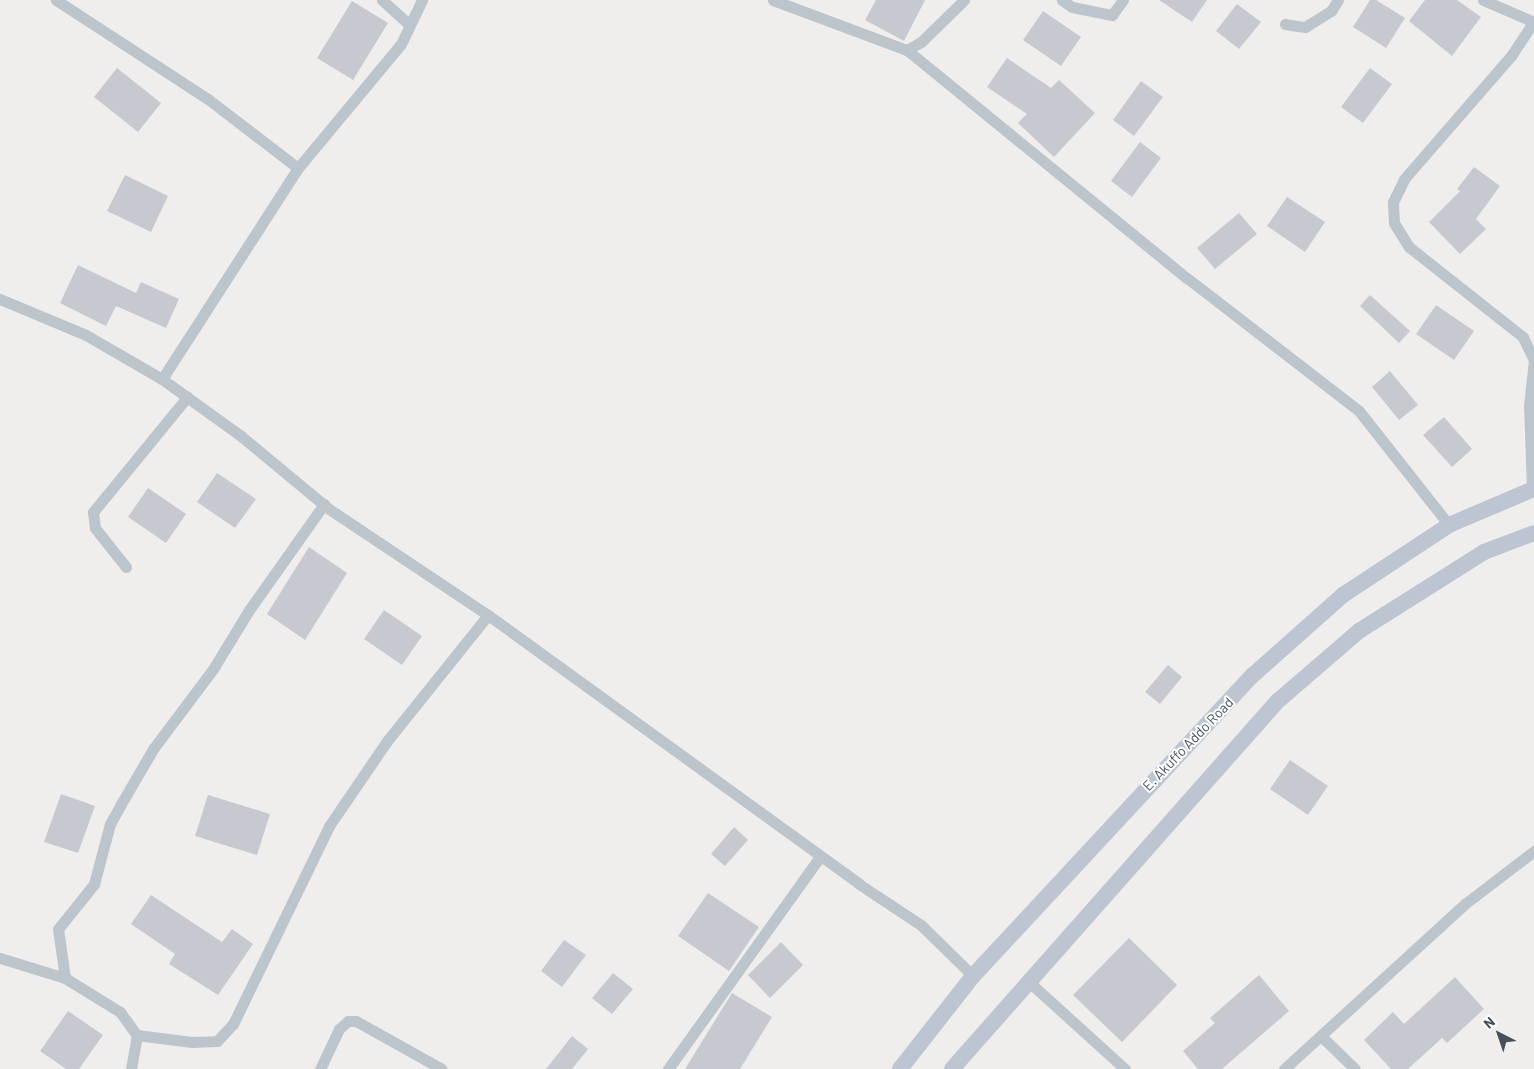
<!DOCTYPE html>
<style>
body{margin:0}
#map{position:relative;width:1534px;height:1069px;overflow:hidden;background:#f0eded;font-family:Barlow,sans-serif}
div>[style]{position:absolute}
.building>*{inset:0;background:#c7c9d0}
.street>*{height:11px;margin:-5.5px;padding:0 5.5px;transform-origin:5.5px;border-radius:5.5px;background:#bcc5cc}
.secondary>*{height:16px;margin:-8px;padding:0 8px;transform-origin:8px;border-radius:8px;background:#bcc5d1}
span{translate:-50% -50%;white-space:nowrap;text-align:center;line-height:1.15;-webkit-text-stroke:4px #fff;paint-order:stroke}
.street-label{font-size:14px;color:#46505a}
.north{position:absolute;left:1474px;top:1009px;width:50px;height:50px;-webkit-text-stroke:4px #fff;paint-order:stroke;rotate:319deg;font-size:14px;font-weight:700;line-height:20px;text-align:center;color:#46505a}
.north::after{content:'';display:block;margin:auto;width:18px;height:22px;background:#46505a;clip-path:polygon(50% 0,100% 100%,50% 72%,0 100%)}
</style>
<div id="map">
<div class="building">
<i style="clip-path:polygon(876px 0,925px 0,904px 41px,865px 20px)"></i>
<i style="clip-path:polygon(1159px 0,1207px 0,1192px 22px)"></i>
<i style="clip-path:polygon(1370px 0,1376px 0,1405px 18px,1386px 48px,1353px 27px)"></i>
<i style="clip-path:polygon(1425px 0,1457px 0,1481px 17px,1452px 56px,1409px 21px)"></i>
<i style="clip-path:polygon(352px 1px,388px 23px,353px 80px,317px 58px)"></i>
<i style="clip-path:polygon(1237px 4px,1261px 22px,1239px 49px,1216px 31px)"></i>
<i style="clip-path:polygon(1043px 11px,1081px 37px,1061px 66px,1023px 40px)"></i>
<i style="clip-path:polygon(1007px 58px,1051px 88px,1059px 80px,1095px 113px,1054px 157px,1018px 123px,1027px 114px,987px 87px)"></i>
<i style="clip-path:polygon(117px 68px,161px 103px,138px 132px,94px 97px)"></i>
<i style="clip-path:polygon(1370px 68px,1392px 84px,1363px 123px,1341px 107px)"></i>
<i style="clip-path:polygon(1141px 81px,1163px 97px,1134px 136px,1113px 120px)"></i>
<i style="clip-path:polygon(1140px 142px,1161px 158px,1132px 197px,1111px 181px)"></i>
<i style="clip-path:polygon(1474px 167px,1500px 186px,1476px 219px,1486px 229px,1460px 254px,1429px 222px,1460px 191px,1457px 189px)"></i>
<i style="clip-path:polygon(125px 175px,168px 196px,151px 232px,107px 211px)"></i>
<i style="clip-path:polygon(1287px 197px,1325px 222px,1305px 252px,1267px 226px)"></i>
<i style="clip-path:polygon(1239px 213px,1257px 234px,1215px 269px,1197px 248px)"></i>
<i style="clip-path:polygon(78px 265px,136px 293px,141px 282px,179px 299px,166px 328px,116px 306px,106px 326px,60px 303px)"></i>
<i style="clip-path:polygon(1370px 295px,1410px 331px,1399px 343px,1360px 306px)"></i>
<i style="clip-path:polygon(1436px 305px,1474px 331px,1454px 360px,1416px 334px)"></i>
<i style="clip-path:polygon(1390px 371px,1418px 405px,1399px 420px,1372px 387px)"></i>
<i style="clip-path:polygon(1444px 417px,1472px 449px,1452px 467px,1423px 435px)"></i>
<i style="clip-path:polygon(217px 473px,256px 499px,235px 528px,197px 502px)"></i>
<i style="clip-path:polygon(148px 488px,186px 514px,166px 543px,128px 517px)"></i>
<i style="clip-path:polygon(309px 547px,347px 573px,305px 640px,267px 614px)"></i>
<i style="clip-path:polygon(384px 610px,422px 636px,402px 665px,364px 639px)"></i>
<i style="clip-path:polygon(1168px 665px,1182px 677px,1160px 704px,1145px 692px)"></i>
<i style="clip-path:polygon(1290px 760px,1328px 786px,1308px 815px,1270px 789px)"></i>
<i style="clip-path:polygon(61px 794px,95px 806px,78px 853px,44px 842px)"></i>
<i style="clip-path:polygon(208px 795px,270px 814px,257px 855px,195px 836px)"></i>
<i style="clip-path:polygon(734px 827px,748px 840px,725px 866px,711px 854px)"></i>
<i style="clip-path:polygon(708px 893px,759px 927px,729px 971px,678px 936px)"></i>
<i style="clip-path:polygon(151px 895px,222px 942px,232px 929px,253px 944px,218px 995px,169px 964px,175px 954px,131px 924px)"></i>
<i style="clip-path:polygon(1129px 938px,1177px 985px,1122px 1042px,1073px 995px)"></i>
<i style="clip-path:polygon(564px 940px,586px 955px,562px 987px,541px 971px)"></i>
<i style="clip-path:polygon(781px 942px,803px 965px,770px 998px,748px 975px)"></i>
<i style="clip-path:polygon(613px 973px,633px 989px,612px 1014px,592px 998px)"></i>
<i style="clip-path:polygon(1259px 975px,1289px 1011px,1222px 1069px,1198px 1069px,1183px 1051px,1215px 1023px,1210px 1018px)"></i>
<i style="clip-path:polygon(1455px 977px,1484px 1009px,1447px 1043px,1442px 1038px,1408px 1069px,1391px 1069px,1364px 1040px,1393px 1012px,1404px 1024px)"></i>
<i style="clip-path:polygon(732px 993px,772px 1017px,740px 1069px,685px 1069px)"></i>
<i style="clip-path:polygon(68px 1011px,103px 1035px,79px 1069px,66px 1069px,40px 1051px)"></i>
<i style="clip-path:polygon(572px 1036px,588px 1049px,572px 1069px,546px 1069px)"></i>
</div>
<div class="street">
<i style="left:56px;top:0;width:181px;rotate:33.1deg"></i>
<i style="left:208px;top:99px;width:113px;rotate:37.5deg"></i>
<i style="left:382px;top:0;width:36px;rotate:42deg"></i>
<i style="left:773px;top:0;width:143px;rotate:20.5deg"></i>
<i style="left:907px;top:50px;width:16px;rotate:-30deg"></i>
<i style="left:921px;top:42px;width:60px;rotate:-44.3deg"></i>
<i style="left:1062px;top:0;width:12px;rotate:35deg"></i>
<i style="left:1072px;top:7px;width:41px;rotate:11.3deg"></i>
<i style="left:1112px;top:15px;width:19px;rotate:-54deg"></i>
<i style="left:1483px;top:0;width:56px;rotate:23.3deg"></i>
<i style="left:1285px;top:24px;width:20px;rotate:9deg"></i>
<i style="left:1305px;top:27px;width:31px;rotate:-32deg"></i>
<i style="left:1331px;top:11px;width:13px;rotate:-58deg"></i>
<i style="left:907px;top:50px;width:361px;rotate:39.2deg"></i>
<i style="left:1187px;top:278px;width:217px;rotate:37.7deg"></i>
<i style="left:1359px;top:411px;width:145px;rotate:51.7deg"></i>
<i style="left:0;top:299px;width:93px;rotate:22.7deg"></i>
<i style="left:86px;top:335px;width:88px;rotate:30.1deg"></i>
<i style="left:162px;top:379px;width:97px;rotate:35.8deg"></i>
<i style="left:241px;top:436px;width:114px;rotate:39.7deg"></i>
<i style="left:329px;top:509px;width:191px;rotate:33.7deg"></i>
<i style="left:488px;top:615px;width:458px;rotate:35.9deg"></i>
<i style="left:859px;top:884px;width:74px;rotate:33.5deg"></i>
<i style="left:921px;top:925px;width:73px;rotate:44.4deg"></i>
<i style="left:162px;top:379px;width:251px;rotate:-57.2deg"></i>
<i style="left:298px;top:168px;width:161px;rotate:-50.3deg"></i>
<i style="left:401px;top:44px;width:49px;rotate:-64.5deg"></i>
<i style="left:1532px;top:490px;width:84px;rotate:-92deg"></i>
<i style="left:1529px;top:406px;width:46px;rotate:-83.8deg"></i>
<i style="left:1534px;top:360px;width:25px;rotate:-116deg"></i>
<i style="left:1523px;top:337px;width:145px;rotate:-141.7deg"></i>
<i style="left:1409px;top:247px;width:28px;rotate:-122deg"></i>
<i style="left:1394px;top:223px;width:21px;rotate:-93deg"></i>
<i style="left:1393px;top:202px;width:25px;rotate:-64deg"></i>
<i style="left:1404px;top:179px;width:163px;rotate:-49deg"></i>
<i style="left:1511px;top:56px;width:42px;rotate:-56.7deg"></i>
<i style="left:126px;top:567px;width:50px;rotate:-128.5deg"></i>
<i style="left:95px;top:528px;width:16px;rotate:-97deg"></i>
<i style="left:93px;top:512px;width:149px;rotate:-50.7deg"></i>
<i style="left:0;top:958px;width:68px;rotate:17.1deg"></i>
<i style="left:65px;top:978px;width:65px;rotate:31.7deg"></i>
<i style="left:120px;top:1012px;width:29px;rotate:54deg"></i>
<i style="left:137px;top:1035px;width:35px;rotate:100deg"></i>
<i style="left:65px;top:978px;width:49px;rotate:-98.1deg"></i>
<i style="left:58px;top:929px;width:58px;rotate:-51.3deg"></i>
<i style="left:94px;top:884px;width:62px;rotate:-75.1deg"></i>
<i style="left:110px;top:824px;width:23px;rotate:-61deg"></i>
<i style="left:121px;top:804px;width:64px;rotate:-59.8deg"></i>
<i style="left:153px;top:749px;width:100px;rotate:-53.1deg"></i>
<i style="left:213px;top:669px;width:69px;rotate:-58.6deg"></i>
<i style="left:249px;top:610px;width:130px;rotate:-54.7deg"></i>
<i style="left:1028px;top:981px;width:131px;rotate:42.2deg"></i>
<i style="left:137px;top:1035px;width:55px;rotate:7.3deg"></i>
<i style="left:192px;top:1042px;width:25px;rotate:-2deg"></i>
<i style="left:217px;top:1041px;width:23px;rotate:-47deg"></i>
<i style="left:233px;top:1024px;width:220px;rotate:-64.1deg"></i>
<i style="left:329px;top:826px;width:103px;rotate:-55.7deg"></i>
<i style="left:387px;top:741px;width:161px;rotate:-51.3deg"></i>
<i style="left:1321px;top:1036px;width:47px;rotate:44.1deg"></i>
<i style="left:320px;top:1069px;width:44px;rotate:-64.6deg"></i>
<i style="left:339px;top:1029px;width:12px;rotate:-42deg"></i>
<i style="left:348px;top:1021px;width:8px"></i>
<i style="left:356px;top:1021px;width:98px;rotate:29.2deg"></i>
<i style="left:668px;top:1069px;width:261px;rotate:-54.4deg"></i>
<i style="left:1284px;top:1069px;width:246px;rotate:-42.4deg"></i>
<i style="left:1466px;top:903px;width:86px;rotate:-37.4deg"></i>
</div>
<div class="secondary">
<i style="left:900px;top:1069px;width:118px;rotate:-51.9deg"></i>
<i style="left:973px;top:976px;width:411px;rotate:-47.1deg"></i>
<i style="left:1253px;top:675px;width:120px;rotate:-41.6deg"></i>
<i style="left:1343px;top:595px;width:127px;rotate:-33.4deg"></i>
<i style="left:1449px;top:525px;width:92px;rotate:-23deg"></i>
<i style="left:952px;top:1069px;width:493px;rotate:-48.5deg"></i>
<i style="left:1279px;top:700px;width:106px;rotate:-40.8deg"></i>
<i style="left:1359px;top:631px;width:148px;rotate:-32.3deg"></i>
<i style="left:1484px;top:552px;width:53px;rotate:-20.8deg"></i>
</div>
<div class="street-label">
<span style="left:1188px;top:744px;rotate:-46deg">E. Akuffo Addo Road</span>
</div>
<div class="north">N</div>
</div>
